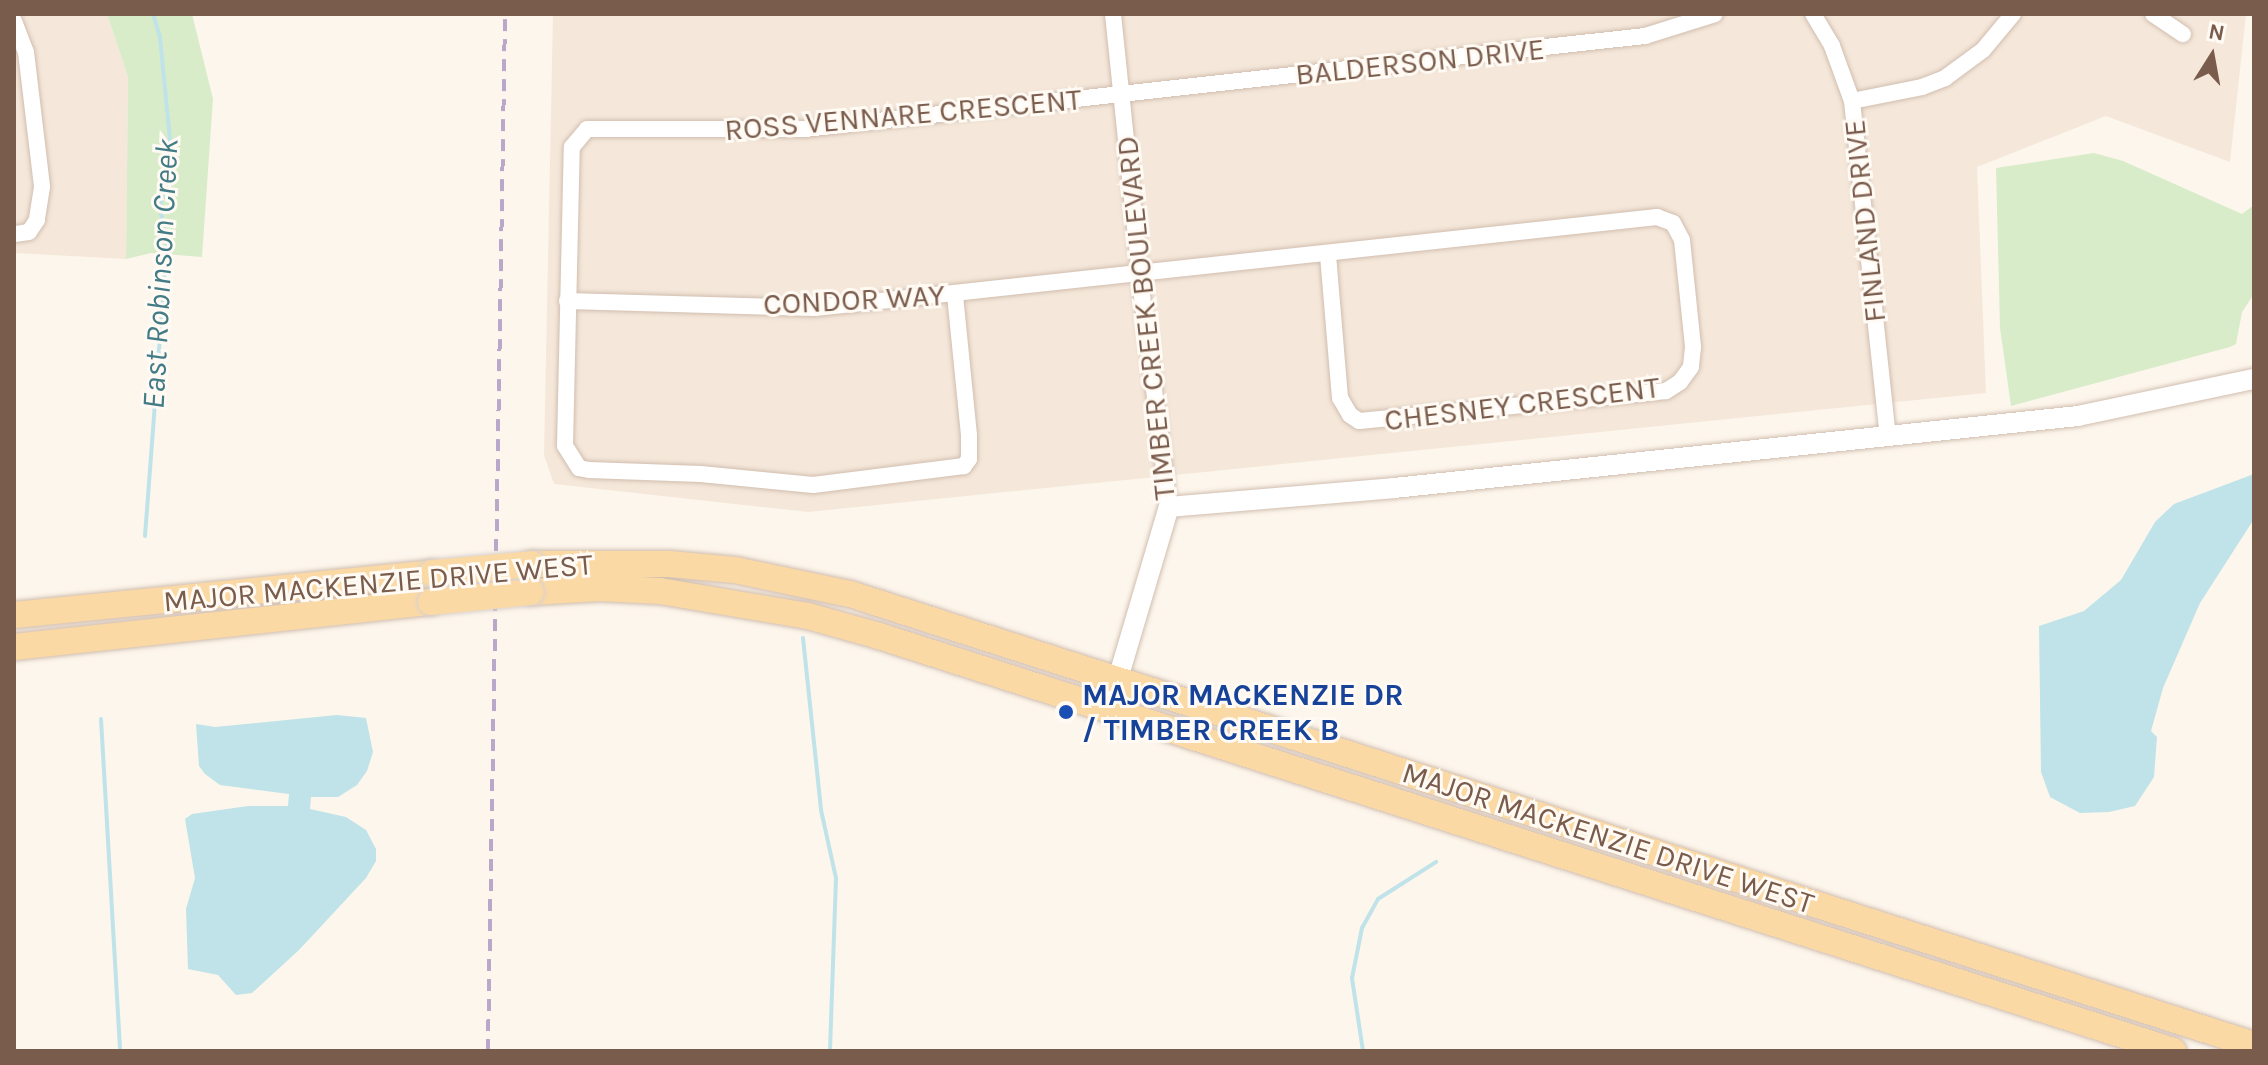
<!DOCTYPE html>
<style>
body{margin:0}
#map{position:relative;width:2268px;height:1065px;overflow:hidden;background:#fdf6ec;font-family:Karla,sans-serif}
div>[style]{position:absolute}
.residential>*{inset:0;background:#f5e8da}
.green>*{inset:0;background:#d8ecc9}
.water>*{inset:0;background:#bfe3e8}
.stream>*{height:4px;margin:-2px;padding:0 2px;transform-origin:2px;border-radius:2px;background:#bfe3e8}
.roads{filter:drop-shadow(0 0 2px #d1beb0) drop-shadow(0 0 2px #d1beb0)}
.minor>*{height:16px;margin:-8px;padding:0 8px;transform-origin:8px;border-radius:8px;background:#fff}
.tertiary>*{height:20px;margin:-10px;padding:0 10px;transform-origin:10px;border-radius:10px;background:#fff}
.primary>*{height:26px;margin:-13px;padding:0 13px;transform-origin:13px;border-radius:13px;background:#fbd9a5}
.rail>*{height:4px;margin-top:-2px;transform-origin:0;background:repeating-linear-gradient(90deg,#b9a8c9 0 12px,transparent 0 20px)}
.bridges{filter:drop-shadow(0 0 2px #dad1cd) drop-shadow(0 0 2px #dad1cd)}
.primary-bridge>*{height:26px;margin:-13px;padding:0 13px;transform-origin:13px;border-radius:13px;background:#fbd9a5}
.dots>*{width:22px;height:22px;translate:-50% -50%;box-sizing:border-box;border:4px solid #fffaf3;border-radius:50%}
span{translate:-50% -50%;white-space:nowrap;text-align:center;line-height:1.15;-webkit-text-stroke:6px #fffaf3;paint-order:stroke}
.street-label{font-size:30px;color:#7a5c4d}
.transit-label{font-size:30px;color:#164399;font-weight:700}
.left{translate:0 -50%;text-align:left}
.water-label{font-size:32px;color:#437c86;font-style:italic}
.frame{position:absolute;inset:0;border:16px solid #7a5c4d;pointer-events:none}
.north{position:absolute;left:2172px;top:16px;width:80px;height:80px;-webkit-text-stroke:6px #fffaf3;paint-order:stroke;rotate:11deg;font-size:22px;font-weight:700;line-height:32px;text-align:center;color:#7a5c4d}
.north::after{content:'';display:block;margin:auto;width:28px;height:36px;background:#7a5c4d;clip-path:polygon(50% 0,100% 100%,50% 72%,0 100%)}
</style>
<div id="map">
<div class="residential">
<i style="clip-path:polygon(14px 14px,107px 14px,128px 77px,126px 259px,14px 253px)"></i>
<i style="clip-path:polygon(553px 14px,2246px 14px,2230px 162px,2106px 116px,1977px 167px,1986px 393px,808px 512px,554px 484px,544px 455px)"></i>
</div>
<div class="green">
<i style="clip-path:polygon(107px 14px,192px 14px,213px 99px,202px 257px,151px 253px,126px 259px,128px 77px)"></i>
<i style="clip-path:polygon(2094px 153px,2123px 161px,2242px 214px,2254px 205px,2254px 294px,2242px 312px,2236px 344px,2230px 347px,2011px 406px,2000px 328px,1996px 168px)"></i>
</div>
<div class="water">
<i style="clip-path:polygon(2254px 474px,2254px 519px,2200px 603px,2163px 688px,2151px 731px,2157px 737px,2154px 777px,2135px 806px,2109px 812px,2080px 813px,2050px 797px,2041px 772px,2039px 626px,2084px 611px,2121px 580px,2155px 522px,2174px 504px)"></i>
<i style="clip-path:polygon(337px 715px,366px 718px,373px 752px,367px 771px,357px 785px,338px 797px,311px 797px,310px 809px,346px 817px,366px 830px,376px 849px,376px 861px,366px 878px,299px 950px,252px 993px,236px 995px,218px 975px,188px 969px,186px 909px,195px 878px,185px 819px,192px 814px,248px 806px,288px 806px,289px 794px,220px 785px,205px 774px,199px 766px,196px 724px,215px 727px)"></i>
</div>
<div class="stream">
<i style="left:145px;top:536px;width:293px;rotate:-85.7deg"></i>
<i style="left:167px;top:244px;width:38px;rotate:-101deg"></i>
<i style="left:160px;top:207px;width:49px;rotate:-75.7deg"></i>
<i style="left:172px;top:160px;width:124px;rotate:-95.6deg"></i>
<i style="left:160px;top:37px;width:24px;rotate:-107deg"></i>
<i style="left:803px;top:638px;width:173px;rotate:84deg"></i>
<i style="left:821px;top:810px;width:70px;rotate:77.6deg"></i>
<i style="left:836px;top:878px;width:173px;rotate:92deg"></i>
<i style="left:101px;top:719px;width:333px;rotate:86.7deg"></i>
<i style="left:1363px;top:1051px;width:74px;rotate:-98.6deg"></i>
<i style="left:1352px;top:978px;width:51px;rotate:-78.7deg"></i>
<i style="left:1362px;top:928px;width:33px;rotate:-61deg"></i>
<i style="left:1378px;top:899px;width:69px;rotate:-32.5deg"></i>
</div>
<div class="roads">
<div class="minor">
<i style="left:1113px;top:14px;width:283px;rotate:84.1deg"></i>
<i style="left:1142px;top:296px;width:213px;rotate:82.7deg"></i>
<i style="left:1813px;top:14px;width:37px;rotate:59deg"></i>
<i style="left:1832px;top:46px;width:59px;rotate:70deg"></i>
<i style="left:1852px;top:101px;width:337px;rotate:83.9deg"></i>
<i style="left:2153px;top:14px;width:36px;rotate:34deg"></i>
<i style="left:14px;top:21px;width:33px;rotate:69deg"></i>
<i style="left:26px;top:52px;width:136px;rotate:83.2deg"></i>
<i style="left:42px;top:187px;width:33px;rotate:99deg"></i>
<i style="left:37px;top:220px;width:14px;rotate:124deg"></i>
<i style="left:29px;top:232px;width:15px;rotate:172deg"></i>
<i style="left:1852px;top:101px;width:71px;rotate:-11.3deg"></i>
<i style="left:1922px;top:87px;width:25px;rotate:-21deg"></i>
<i style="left:1945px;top:78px;width:47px;rotate:-36.4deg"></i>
<i style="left:1983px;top:50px;width:47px;rotate:-50.2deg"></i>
<i style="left:955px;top:295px;width:141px;rotate:84.3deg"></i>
<i style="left:969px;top:435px;width:24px;rotate:90deg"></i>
<i style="left:969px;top:459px;width:9px;rotate:126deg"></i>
<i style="left:964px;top:466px;width:152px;rotate:172.8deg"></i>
<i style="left:813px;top:485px;width:113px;rotate:-174.4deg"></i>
<i style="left:701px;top:474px;width:112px;rotate:-178deg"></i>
<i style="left:589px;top:470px;width:10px;rotate:-169deg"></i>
<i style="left:579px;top:468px;width:26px;rotate:-122deg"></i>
<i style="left:565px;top:446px;width:299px;rotate:-88.7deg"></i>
<i style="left:572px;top:147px;width:23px;rotate:-50deg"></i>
<i style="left:587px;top:129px;width:218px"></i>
<i style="left:805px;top:129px;width:845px;rotate:-6.32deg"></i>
<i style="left:1645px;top:36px;width:73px;rotate:-17.4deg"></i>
<i style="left:567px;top:301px;width:248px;rotate:1.6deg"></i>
<i style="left:815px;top:308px;width:847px;rotate:-6.17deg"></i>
<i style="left:1657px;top:217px;width:17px;rotate:21deg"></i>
<i style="left:1673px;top:223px;width:19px;rotate:62deg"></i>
<i style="left:1682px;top:240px;width:108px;rotate:84.1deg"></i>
<i style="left:1693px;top:347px;width:20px;rotate:96deg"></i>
<i style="left:1691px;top:367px;width:19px;rotate:126deg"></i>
<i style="left:1680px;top:382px;width:17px;rotate:147deg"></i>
<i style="left:1666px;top:391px;width:308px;rotate:174.4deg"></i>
<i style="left:1359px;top:421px;width:11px;rotate:-146deg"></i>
<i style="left:1350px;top:415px;width:20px;rotate:-120deg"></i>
<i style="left:1340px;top:398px;width:144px;rotate:-94.8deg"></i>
</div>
<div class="tertiary">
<i style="left:1109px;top:709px;width:211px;rotate:-73.5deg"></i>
<i style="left:1169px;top:507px;width:226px;rotate:-4.8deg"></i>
<i style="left:1394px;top:488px;width:688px;rotate:-6.01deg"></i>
<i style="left:2078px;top:416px;width:180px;rotate:-11.9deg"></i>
</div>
<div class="primary">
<i style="left:532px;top:564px;width:137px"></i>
<i style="left:669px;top:564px;width:66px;rotate:5.2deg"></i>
<i style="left:735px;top:570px;width:117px;rotate:11.8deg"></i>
<i style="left:850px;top:594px;width:1475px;rotate:17.81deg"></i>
<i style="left:531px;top:592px;width:69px;rotate:-3.3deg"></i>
<i style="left:600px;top:588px;width:60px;rotate:2.9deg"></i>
<i style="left:660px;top:591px;width:150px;rotate:9.6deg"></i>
<i style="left:808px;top:616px;width:74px;rotate:15.7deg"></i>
<i style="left:879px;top:636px;width:1359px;rotate:17.78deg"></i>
<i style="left:14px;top:615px;width:420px;rotate:-5.7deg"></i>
<i style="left:14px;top:647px;width:419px;rotate:-6.2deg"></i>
</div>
</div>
<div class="rail">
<i style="left:488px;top:1051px;width:1037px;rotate:-89.06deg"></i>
</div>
<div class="bridges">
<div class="primary-bridge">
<i style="left:432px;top:573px;width:100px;rotate:-5.1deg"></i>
<i style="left:431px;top:602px;width:100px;rotate:-5.7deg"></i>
</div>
</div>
<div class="dots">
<i style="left:1066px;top:712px;background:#1a4fb4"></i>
</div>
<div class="street-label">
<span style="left:1420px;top:62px;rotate:-6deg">BALDERSON DRIVE</span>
<span style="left:903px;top:115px;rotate:-5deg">ROSS VENNARE CRESCENT</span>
<span style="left:1865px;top:221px;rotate:-96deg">FINLAND DRIVE</span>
<span style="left:854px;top:300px;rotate:-3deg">CONDOR WAY</span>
<span style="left:1146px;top:318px;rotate:-96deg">TIMBER CREEK BOULEVARD</span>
<span style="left:1522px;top:404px;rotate:-7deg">CHESNEY CRESCENT</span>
<span style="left:378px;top:583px;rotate:-5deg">MAJOR MACKENZIE DRIVE WEST</span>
<span style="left:1608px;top:838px;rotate:18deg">MAJOR MACKENZIE DRIVE WEST</span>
</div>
<div class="transit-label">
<span class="left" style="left:1082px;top:712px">MAJOR MACKENZIE DR<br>/ TIMBER CREEK B</span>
</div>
<div class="water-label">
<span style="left:161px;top:274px;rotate:-87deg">East Robinson Creek</span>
</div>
<div class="frame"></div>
<div class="north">N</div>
</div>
